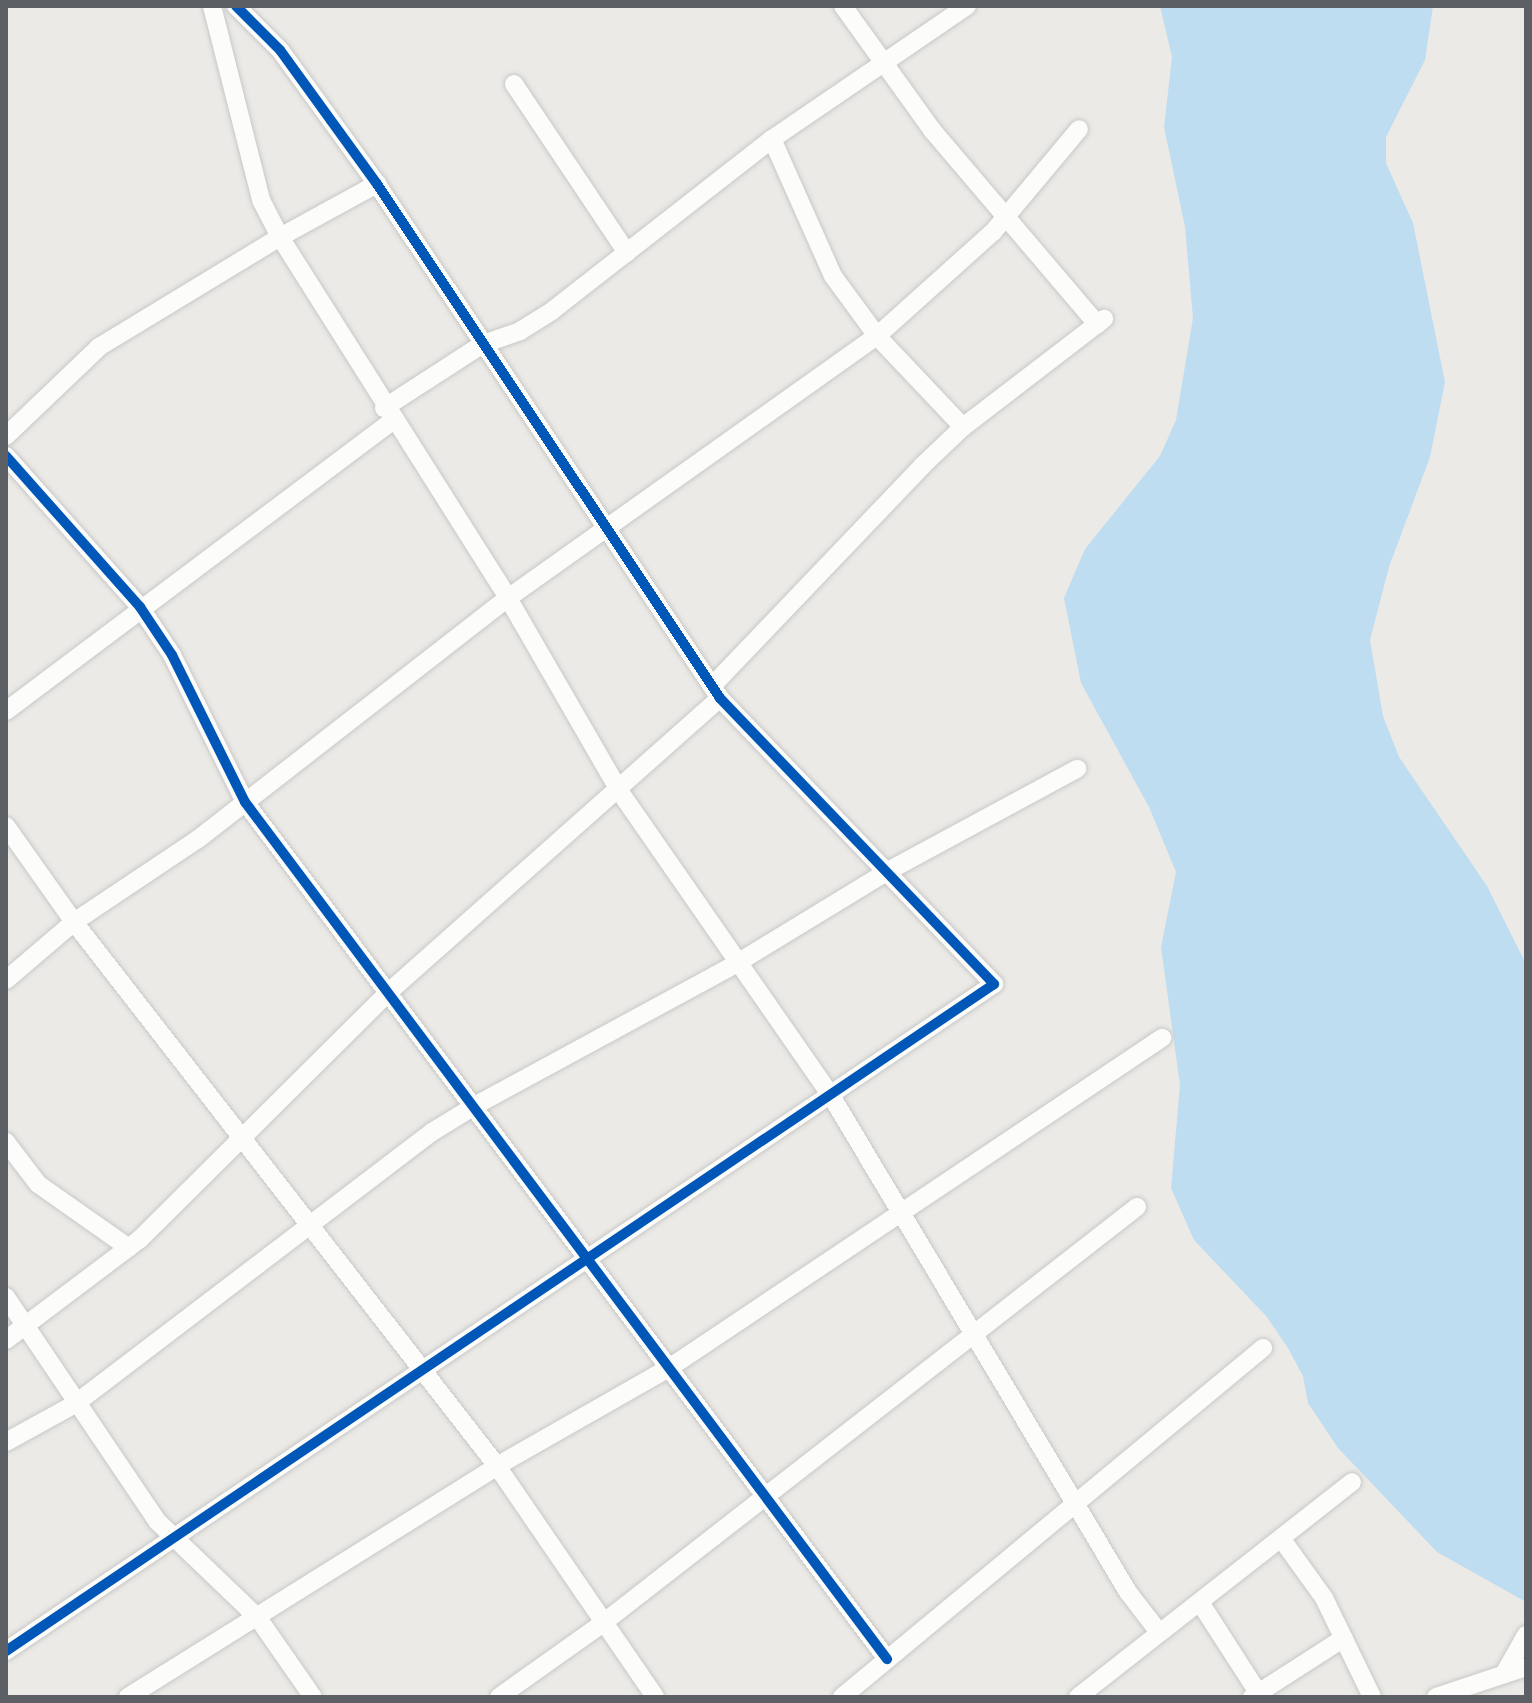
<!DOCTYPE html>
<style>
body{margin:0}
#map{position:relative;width:1532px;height:1703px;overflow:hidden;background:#ebeae6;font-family:"Golos Text",sans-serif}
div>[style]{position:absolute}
.water>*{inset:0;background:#beddf1}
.roads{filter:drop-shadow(0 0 2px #c8c8c8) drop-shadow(0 0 2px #c8c8c8)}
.street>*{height:18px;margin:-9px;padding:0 9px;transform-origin:9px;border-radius:9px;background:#fcfcfb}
.cycleway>*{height:10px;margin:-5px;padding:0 5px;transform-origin:5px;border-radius:5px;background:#0057b8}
span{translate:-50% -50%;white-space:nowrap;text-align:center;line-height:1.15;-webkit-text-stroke:6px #fff;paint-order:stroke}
.frame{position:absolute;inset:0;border:8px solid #5c5f63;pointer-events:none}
</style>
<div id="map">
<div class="water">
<i style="clip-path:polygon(1160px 6px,1433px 6px,1425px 60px,1386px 137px,1386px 163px,1413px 223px,1445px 382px,1430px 457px,1389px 567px,1370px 640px,1383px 716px,1399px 757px,1487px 886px,1526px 964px,1526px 1602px,1437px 1552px,1338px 1448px,1308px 1403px,1303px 1376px,1288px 1348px,1266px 1316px,1194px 1240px,1171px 1188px,1180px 1085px,1161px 947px,1176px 872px,1149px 807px,1081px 683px,1064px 598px,1085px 549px,1160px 456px,1176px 420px,1193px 318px,1185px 227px,1164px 127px,1172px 57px)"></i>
</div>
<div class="roads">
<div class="street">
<i style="left:212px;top:6px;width:200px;rotate:75.8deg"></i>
<i style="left:261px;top:200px;width:42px;rotate:62.8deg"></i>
<i style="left:280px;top:237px;width:427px;rotate:57.7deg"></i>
<i style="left:508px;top:598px;width:224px;rotate:60deg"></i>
<i style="left:620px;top:792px;width:368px;rotate:55.2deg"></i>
<i style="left:830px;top:1094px;width:580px;rotate:59.1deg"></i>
<i style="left:1128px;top:1592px;width:49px;rotate:52.4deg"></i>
<i style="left:843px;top:6px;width:153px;rotate:54.3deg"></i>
<i style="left:932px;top:130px;width:255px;rotate:49.6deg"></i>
<i style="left:514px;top:84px;width:203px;rotate:56.2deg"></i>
<i style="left:772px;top:139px;width:150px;rotate:66deg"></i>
<i style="left:833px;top:276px;width:74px;rotate:53.7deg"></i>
<i style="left:877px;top:336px;width:125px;rotate:46.6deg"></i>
<i style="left:384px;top:408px;width:118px;rotate:-32.9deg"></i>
<i style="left:483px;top:344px;width:39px;rotate:-19deg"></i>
<i style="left:520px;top:331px;width:39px;rotate:-32deg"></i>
<i style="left:553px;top:310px;width:278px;rotate:-38deg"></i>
<i style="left:772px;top:139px;width:236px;rotate:-34.3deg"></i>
<i style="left:6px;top:436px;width:129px;rotate:-43.7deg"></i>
<i style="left:99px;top:347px;width:212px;rotate:-31.3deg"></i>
<i style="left:280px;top:237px;width:111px;rotate:-28.7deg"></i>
<i style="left:6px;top:456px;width:202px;rotate:48.4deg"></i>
<i style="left:140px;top:607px;width:58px;rotate:56.3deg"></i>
<i style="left:172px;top:655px;width:164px;rotate:63.6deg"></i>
<i style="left:245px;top:802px;width:1071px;rotate:53.16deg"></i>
<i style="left:712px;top:686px;width:304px;rotate:-46.3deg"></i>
<i style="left:922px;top:466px;width:57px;rotate:-43.6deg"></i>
<i style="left:963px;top:427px;width:178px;rotate:-37.5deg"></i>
<i style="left:6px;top:711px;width:483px;rotate:-36.9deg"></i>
<i style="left:6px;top:826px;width:118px;rotate:54.7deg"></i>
<i style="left:74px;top:922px;width:689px;rotate:52.13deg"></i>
<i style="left:497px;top:1466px;width:280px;rotate:55.6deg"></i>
<i style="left:6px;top:980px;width:89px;rotate:-40.5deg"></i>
<i style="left:74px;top:922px;width:149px;rotate:-33.8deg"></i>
<i style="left:198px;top:839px;width:393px;rotate:-37.9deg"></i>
<i style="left:508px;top:598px;width:453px;rotate:-35.4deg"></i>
<i style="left:877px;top:336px;width:156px;rotate:-41.9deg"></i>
<i style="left:993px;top:232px;width:134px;rotate:-50.1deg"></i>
<i style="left:6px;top:1142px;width:53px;rotate:52.7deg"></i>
<i style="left:38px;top:1184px;width:111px;rotate:35.1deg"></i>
<i style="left:6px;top:1297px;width:272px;rotate:56deg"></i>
<i style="left:158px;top:1522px;width:139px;rotate:43.8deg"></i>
<i style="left:258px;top:1618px;width:96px;rotate:55.2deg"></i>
<i style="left:6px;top:1340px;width:168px;rotate:-37deg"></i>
<i style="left:140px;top:1239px;width:354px;rotate:-44.8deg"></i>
<i style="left:391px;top:990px;width:440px;rotate:-41.6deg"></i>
<i style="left:6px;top:1442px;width:79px;rotate:-28.8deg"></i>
<i style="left:75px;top:1404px;width:449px;rotate:-37.3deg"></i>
<i style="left:432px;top:1132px;width:52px;rotate:-31.5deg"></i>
<i style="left:476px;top:1105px;width:299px;rotate:-28.5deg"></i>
<i style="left:739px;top:962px;width:177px;rotate:-31.4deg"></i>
<i style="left:890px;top:870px;width:213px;rotate:-28.4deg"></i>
<i style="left:1283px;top:1541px;width:70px;rotate:54.3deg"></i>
<i style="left:1324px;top:1598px;width:110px;rotate:64.1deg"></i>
<i style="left:1201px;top:1604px;width:111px;rotate:57.2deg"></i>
<i style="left:6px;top:1651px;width:1192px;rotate:-34.02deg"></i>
<i style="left:994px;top:984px;width:396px;rotate:-133.8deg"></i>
<i style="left:720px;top:698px;width:618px;rotate:-123.72deg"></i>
<i style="left:377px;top:184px;width:165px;rotate:-125.9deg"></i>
<i style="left:280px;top:50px;width:62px;rotate:-135deg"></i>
<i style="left:1504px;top:1674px;width:45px;rotate:-60.6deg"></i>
<i style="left:128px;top:1697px;width:435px;rotate:-32deg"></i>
<i style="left:497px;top:1466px;width:202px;rotate:-29.7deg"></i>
<i style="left:672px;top:1366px;width:590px;rotate:-33.8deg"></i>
<i style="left:499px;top:1697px;width:128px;rotate:-35.4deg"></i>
<i style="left:603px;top:1623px;width:677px;rotate:-37.92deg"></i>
<i style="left:842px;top:1697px;width:547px;rotate:-39.66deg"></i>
<i style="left:1078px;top:1697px;width:348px;rotate:-38.1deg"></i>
<i style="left:1252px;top:1697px;width:109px;rotate:-32.7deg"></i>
<i style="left:1436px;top:1697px;width:95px;rotate:-18.4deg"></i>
</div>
</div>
<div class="cycleway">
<i style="left:6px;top:456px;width:202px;rotate:48.4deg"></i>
<i style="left:140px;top:607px;width:58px;rotate:56.3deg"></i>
<i style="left:172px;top:655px;width:164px;rotate:63.6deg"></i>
<i style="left:245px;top:802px;width:1071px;rotate:53.16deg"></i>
<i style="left:6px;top:1651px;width:1192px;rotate:-34.02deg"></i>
<i style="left:994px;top:984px;width:396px;rotate:-133.8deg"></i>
<i style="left:720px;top:698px;width:618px;rotate:-123.72deg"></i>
<i style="left:377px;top:184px;width:165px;rotate:-125.9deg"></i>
<i style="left:280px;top:50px;width:62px;rotate:-135deg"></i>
</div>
<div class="frame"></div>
</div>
